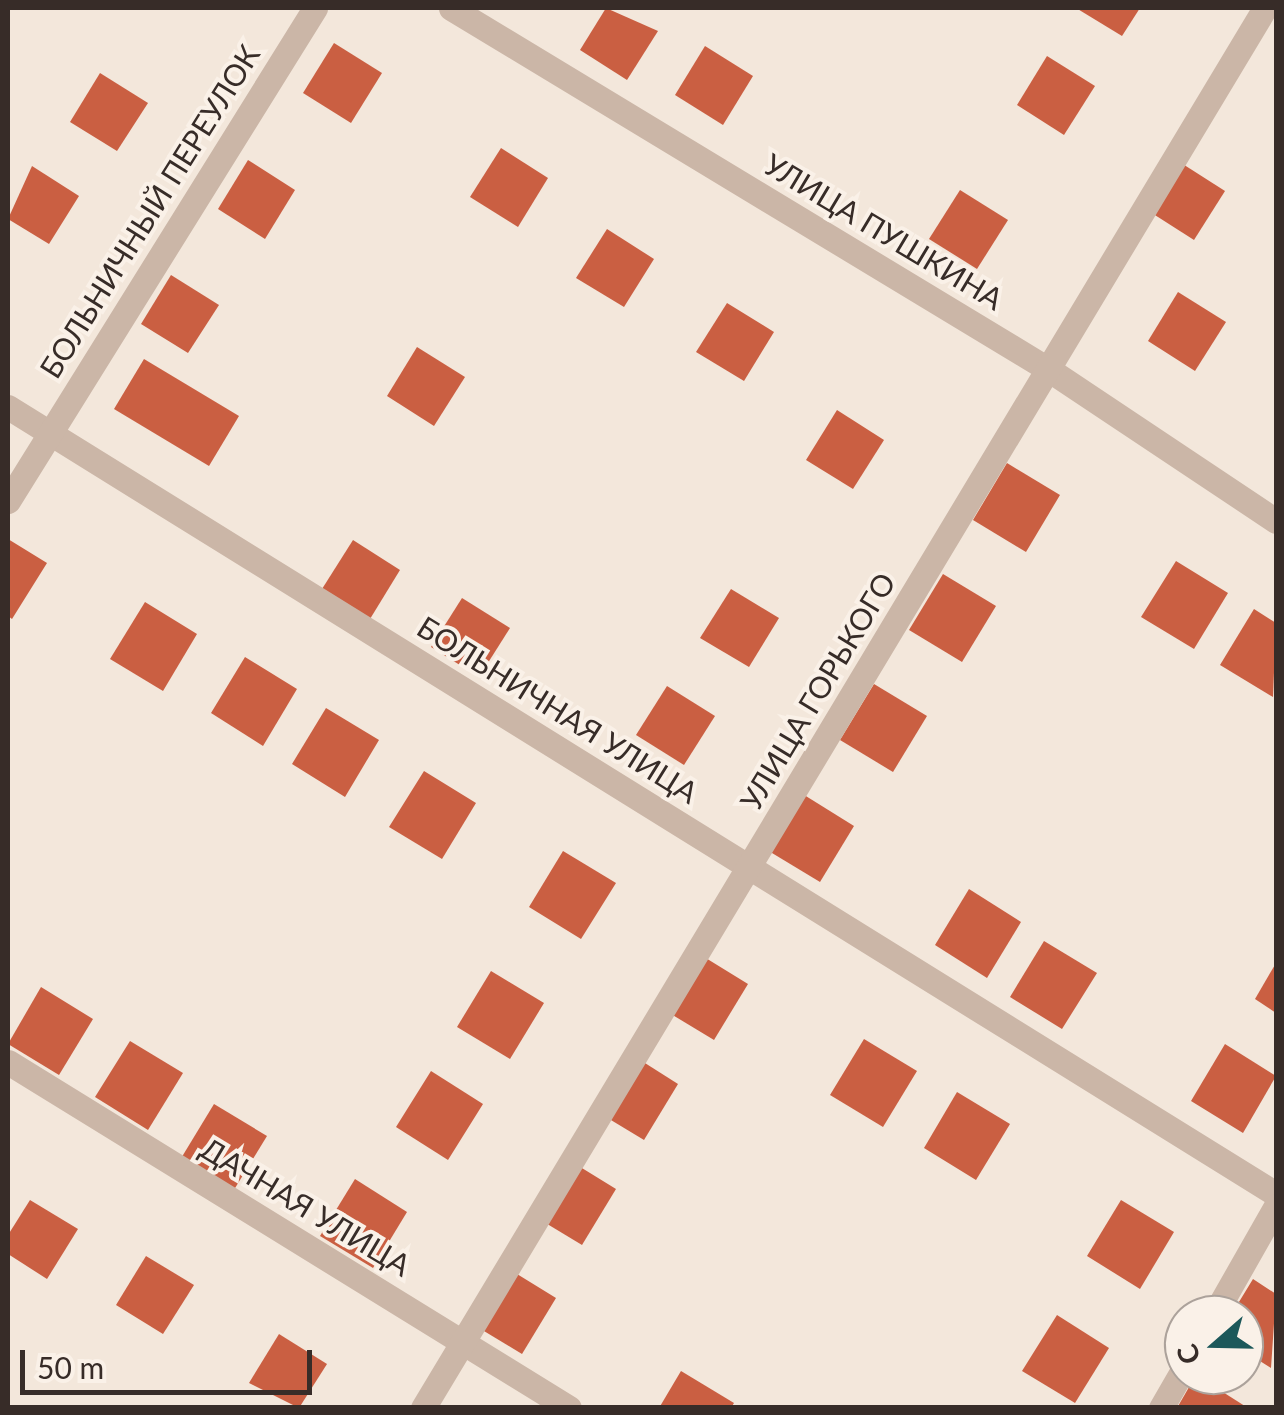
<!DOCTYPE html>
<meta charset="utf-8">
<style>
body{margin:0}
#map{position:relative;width:1284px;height:1415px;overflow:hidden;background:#f3e7db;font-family:Lato,sans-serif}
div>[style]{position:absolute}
.building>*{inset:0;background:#ca5f42}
.minor>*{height:25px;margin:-12.5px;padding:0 12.5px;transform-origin:12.5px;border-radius:12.5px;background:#cbb6a7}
span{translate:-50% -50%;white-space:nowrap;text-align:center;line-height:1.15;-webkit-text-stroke:8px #faf1e8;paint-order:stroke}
.street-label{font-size:30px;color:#372c28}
.frame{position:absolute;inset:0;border:10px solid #372c28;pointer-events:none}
.north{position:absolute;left:1164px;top:1295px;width:100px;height:100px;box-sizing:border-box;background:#faf1e8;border:2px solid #aca29b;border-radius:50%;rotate:250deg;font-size:28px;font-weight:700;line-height:40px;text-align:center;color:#372c28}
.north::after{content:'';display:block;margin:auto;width:35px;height:45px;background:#1c585a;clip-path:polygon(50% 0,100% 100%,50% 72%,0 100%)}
.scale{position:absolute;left:20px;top:1350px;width:292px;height:45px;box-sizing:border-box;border:5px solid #372c28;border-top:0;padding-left:12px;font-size:30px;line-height:35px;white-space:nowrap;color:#372c28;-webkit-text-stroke:8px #faf1e8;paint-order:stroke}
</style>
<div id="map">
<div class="building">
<i style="clip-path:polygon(606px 8px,658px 31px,627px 80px,580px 50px)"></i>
<i style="clip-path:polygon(1076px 8px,1140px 8px,1122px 36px)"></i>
<i style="clip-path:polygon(334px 43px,382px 73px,351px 123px,303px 93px)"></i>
<i style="clip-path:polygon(705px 46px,753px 76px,723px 125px,675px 95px)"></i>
<i style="clip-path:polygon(1047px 56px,1095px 86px,1064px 135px,1017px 105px)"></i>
<i style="clip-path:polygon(100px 73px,148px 103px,117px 151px,70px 122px)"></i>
<i style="clip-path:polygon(501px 148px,548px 178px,518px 227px,470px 197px)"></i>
<i style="clip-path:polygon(248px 160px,295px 190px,265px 239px,218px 209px)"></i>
<i style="clip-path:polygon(1178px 161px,1225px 191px,1194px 240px,1147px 210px)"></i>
<i style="clip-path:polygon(32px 166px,79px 196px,49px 244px,8px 219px)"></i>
<i style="clip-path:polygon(960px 190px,1008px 220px,977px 269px,929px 239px)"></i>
<i style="clip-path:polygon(607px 229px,654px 259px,624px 307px,576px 278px)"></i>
<i style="clip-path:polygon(171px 275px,219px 305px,188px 353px,141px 324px)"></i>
<i style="clip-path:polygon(1178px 292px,1226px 322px,1195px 371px,1148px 341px)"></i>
<i style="clip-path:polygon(727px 303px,774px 332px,744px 381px,696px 352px)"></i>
<i style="clip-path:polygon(417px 347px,465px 377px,434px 426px,387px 396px)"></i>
<i style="clip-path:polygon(144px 359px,239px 416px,209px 466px,114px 409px)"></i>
<i style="clip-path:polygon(837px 410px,884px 440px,853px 489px,806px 460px)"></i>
<i style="clip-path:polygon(1007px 463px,1060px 495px,1026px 552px,973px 520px)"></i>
<i style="clip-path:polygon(8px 539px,47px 563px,12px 619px,8px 616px)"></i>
<i style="clip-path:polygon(353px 540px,400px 570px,370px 619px,322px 589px)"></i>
<i style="clip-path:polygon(1176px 561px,1228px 593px,1194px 649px,1141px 617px)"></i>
<i style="clip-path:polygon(943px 574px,996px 606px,962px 662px,909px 630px)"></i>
<i style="clip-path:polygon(731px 589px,779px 618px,749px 667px,700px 638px)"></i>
<i style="clip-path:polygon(462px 598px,510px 628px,479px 677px,431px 647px)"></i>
<i style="clip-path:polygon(145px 602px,197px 634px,163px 691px,110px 659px)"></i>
<i style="clip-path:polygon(1254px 609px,1276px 623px,1273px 697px,1220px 665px)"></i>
<i style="clip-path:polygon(245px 657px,297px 689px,263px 746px,211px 713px)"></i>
<i style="clip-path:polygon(874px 684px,927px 716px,893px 772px,840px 740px)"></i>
<i style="clip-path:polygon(667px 686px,715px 716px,684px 765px,636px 735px)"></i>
<i style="clip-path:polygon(326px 708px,379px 740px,345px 797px,292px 764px)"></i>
<i style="clip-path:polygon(424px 771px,476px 803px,442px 859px,389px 827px)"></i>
<i style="clip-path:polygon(801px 793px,854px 826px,820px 882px,767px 850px)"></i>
<i style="clip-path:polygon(563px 851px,616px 883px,581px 939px,529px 907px)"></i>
<i style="clip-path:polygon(969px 889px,1021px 922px,987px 978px,935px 945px)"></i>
<i style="clip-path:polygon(1044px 941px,1097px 973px,1062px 1029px,1010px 997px)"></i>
<i style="clip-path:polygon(696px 952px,748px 984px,714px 1040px,661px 1008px)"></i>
<i style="clip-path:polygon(1276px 963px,1276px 1013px,1255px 999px)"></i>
<i style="clip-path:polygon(491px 971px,544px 1003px,510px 1059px,457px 1027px)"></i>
<i style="clip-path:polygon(41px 987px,93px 1019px,59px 1075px,8px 1044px)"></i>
<i style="clip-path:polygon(864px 1039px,917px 1071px,883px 1127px,830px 1095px)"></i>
<i style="clip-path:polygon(130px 1041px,183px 1073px,148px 1130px,95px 1097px)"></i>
<i style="clip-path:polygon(1225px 1044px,1276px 1076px,1243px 1133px,1191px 1101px)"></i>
<i style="clip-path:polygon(626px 1051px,678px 1084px,644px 1140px,591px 1108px)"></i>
<i style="clip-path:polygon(431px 1071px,483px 1104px,448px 1160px,396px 1127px)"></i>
<i style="clip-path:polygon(957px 1092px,1010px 1124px,976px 1180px,924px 1148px)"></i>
<i style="clip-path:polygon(214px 1104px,267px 1136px,232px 1193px,180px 1160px)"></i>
<i style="clip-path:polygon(564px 1157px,616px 1189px,582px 1245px,529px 1213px)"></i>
<i style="clip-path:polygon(355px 1179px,407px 1212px,373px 1268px,320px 1236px)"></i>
<i style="clip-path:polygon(30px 1200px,78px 1229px,47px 1279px,8px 1254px,8px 1235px)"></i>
<i style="clip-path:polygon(1121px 1200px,1174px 1232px,1140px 1289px,1087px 1256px)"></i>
<i style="clip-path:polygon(146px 1256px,194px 1285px,163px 1334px,116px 1305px)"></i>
<i style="clip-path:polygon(504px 1266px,556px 1298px,522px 1354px,469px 1322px)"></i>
<i style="clip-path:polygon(1253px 1279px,1276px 1294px,1271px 1368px,1244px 1351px,1244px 1315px,1231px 1315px)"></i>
<i style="clip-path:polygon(1057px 1315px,1109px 1348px,1075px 1403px,1022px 1371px)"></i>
<i style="clip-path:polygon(279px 1334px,327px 1364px,299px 1408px,249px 1383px)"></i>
<i style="clip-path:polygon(681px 1371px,734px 1403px,731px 1408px,659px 1408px)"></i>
<i style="clip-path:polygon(1196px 1375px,1248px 1408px,1177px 1408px)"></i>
</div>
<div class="minor">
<i style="left:451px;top:8px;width:701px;rotate:31.17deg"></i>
<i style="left:1051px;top:371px;width:270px;rotate:33.7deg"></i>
<i style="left:8px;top:407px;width:1492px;rotate:31.83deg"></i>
<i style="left:8px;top:501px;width:581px;rotate:-58.09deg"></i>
<i style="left:8px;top:1062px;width:659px;rotate:31.66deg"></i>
<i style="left:1214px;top:1315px;width:125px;rotate:-60.4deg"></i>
<i style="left:423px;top:1408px;width:1634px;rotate:-58.98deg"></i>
<i style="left:1161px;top:1408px;width:46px;rotate:-60.1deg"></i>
</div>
<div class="street-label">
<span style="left:149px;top:211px;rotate:-58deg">БОЛЬНИЧНЫЙ ПЕРЕУЛОК</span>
<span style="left:884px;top:231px;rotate:31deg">УЛИЦА ПУШКИНА</span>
<span style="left:817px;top:691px;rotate:-59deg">УЛИЦА ГОРЬКОГО</span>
<span style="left:558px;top:709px;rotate:32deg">БОЛЬНИЧНАЯ УЛИЦА</span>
<span style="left:306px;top:1206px;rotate:31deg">ДАЧНАЯ УЛИЦА</span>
</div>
<div class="frame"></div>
<div class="north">С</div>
<div class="scale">50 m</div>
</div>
